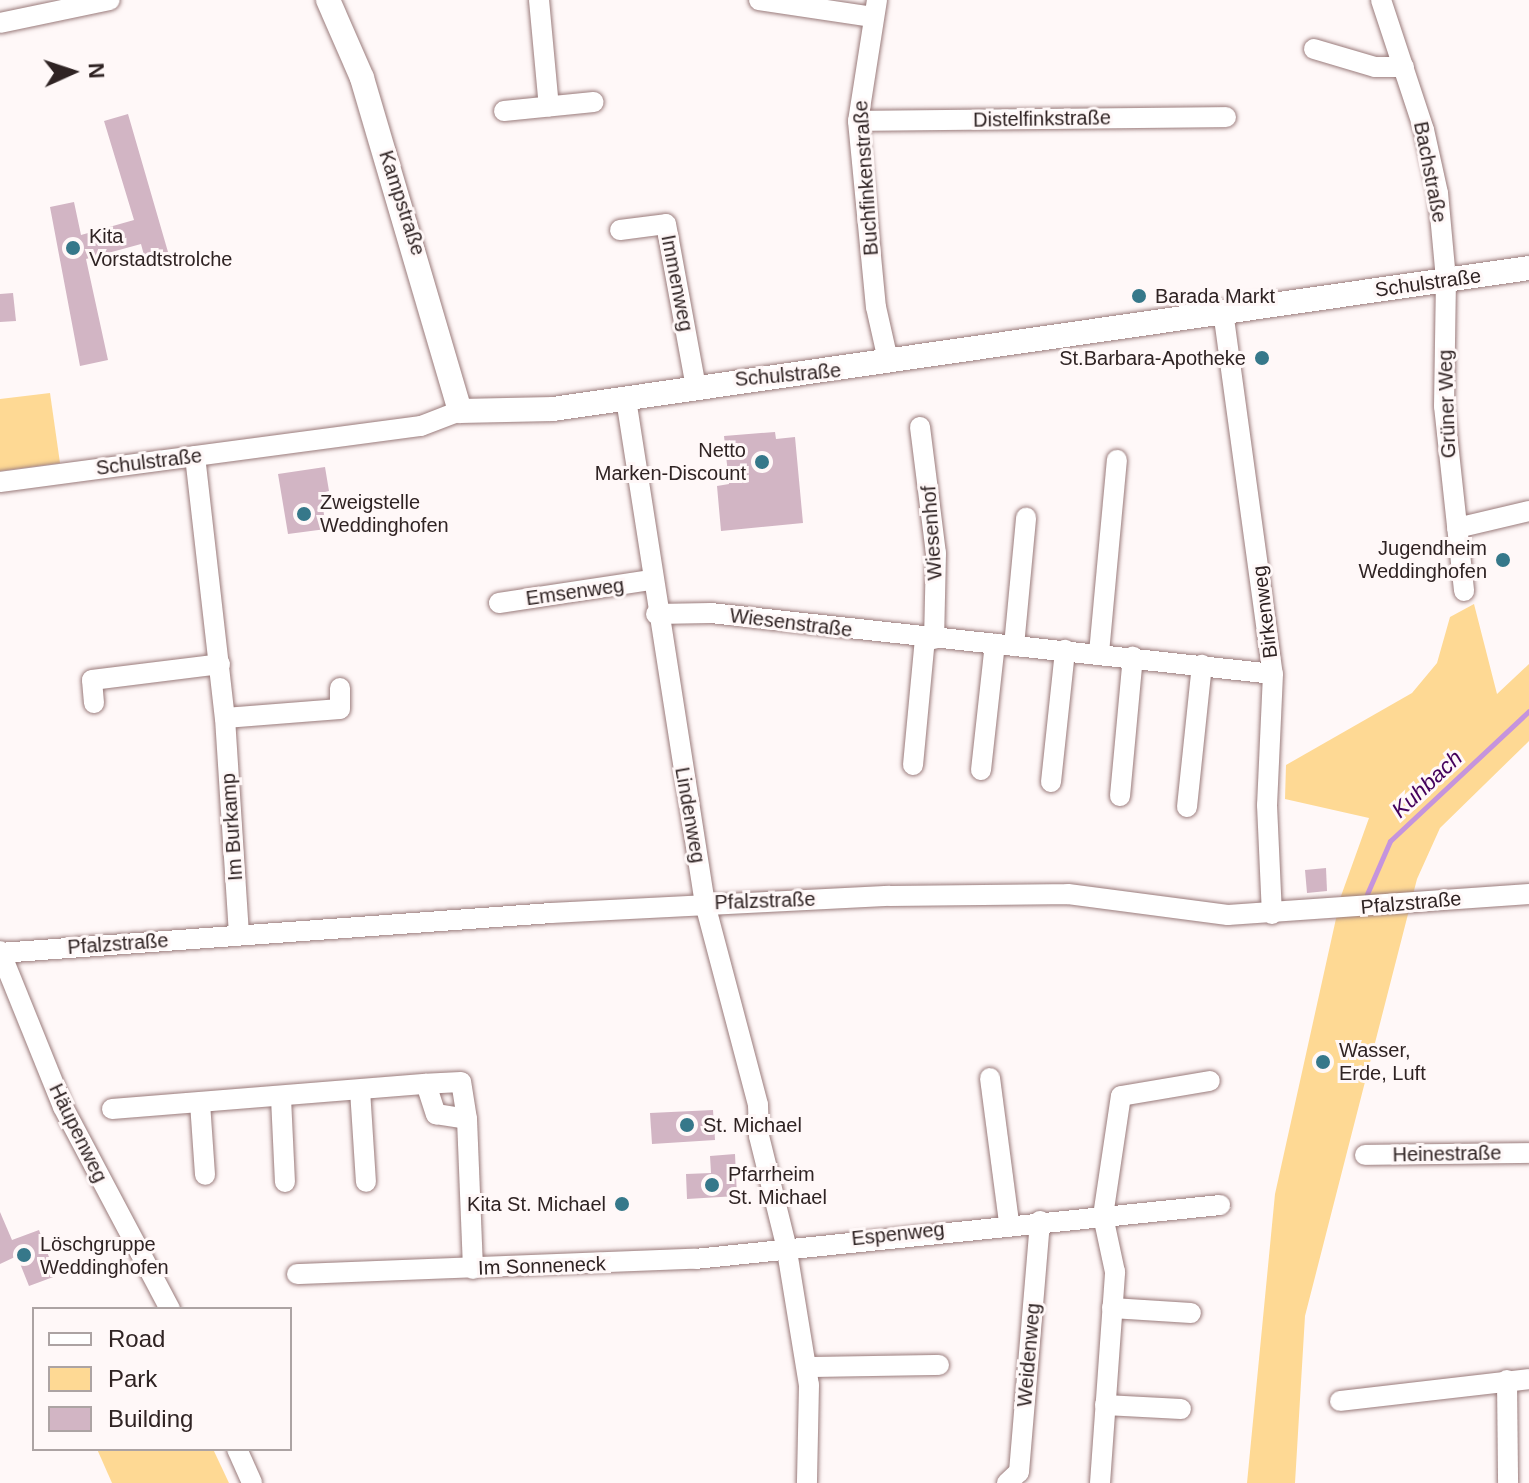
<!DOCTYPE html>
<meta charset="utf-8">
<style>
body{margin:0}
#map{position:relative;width:1529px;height:1483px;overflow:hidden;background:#fff8f8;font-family:Arial,sans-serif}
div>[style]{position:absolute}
.green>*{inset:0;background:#fed994}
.stream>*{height:5px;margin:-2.5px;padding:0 2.5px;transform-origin:2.5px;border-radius:2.5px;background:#c594dd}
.building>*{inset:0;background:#d2b5c4}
.roads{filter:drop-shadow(0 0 2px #9a7b7b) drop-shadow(0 0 2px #9a7b7b)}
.minor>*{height:20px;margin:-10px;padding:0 10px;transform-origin:10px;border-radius:10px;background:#fff}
.major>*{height:24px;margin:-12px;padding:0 12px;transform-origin:12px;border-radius:12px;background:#fff}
.dots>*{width:22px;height:22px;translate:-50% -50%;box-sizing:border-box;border:4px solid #fff8f8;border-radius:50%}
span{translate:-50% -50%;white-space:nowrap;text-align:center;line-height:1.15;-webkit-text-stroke:6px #fff8f8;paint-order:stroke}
.street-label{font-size:20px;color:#2f2323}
.poi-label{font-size:20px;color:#2f2323}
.left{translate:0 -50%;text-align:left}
.right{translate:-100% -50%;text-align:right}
.water-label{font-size:22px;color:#44005c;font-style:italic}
.legend{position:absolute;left:32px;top:1307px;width:260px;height:144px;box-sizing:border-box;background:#fff8f8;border:2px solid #aca3a3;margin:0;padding:10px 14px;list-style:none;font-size:24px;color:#2f2323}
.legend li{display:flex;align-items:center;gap:16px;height:40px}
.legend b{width:40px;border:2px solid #aca3a3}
.north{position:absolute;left:32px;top:32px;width:80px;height:80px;-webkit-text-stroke:6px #fff8f8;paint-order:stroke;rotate:87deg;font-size:22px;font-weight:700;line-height:32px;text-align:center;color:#2f2323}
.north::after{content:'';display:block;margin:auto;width:28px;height:36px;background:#2f2323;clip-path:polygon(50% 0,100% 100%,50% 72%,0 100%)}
</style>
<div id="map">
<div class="green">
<i style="clip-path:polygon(50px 393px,60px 463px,0 471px,0 399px)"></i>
<i style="clip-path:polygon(1474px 604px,1497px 694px,1529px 664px,1529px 741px,1440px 828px,1417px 879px,1305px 1316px,1295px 1483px,1247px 1483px,1275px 1194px,1341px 896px,1369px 818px,1285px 799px,1286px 765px,1412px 693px,1437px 663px,1450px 617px)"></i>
<i style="clip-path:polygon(97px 1449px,213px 1449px,229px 1483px,112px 1483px)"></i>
</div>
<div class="stream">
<i style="left:1367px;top:894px;width:58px;rotate:-66.5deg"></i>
<i style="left:1390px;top:841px;width:190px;rotate:-43.1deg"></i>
</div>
<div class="building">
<i style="clip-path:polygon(128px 114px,168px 252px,145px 259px,141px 244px,86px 259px,108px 360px,80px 366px,50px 207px,74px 202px,81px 235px,134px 220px,104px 121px)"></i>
<i style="clip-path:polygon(13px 293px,16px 321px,0 322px,0 294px)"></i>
<i style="clip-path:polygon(775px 432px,776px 439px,795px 437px,803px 523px,721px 531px,717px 486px,729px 484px,724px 436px)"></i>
<i style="clip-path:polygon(325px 467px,329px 491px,321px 493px,326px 529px,288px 534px,278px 474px)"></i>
<i style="clip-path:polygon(1326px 868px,1327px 891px,1307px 893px,1305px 870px)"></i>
<i style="clip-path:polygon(713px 1110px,715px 1140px,652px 1144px,650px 1113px)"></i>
<i style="clip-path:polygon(735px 1154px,737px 1196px,687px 1199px,686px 1174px,711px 1173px,710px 1156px)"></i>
<i style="clip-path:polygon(0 1212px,12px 1240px,39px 1230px,56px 1276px,29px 1286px,17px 1256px,0 1264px)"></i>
</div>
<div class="roads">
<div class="minor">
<i style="left:539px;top:0;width:107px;rotate:84.7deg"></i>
<i style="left:759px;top:0;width:115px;rotate:8.5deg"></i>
<i style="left:877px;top:0;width:122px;rotate:98.9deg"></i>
<i style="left:858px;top:121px;width:187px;rotate:84.5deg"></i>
<i style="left:876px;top:307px;width:50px;rotate:77.3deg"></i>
<i style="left:1381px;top:0;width:137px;rotate:71.7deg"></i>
<i style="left:1424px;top:130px;width:65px;rotate:77.5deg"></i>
<i style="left:1438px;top:193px;width:86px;rotate:84.7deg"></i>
<i style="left:1446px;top:279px;width:127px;rotate:90.9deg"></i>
<i style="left:1444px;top:406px;width:186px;rotate:83.8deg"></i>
<i style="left:0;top:23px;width:112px;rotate:-11.8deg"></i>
<i style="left:1314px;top:49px;width:64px;rotate:16.4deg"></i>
<i style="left:1375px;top:67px;width:29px"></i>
<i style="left:504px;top:111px;width:90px;rotate:-5.7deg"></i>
<i style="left:858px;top:121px;width:368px;rotate:-0.6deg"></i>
<i style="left:620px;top:230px;width:46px;rotate:-7.4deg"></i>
<i style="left:666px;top:224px;width:167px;rotate:79.6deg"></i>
<i style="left:1223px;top:311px;width:366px;rotate:82.2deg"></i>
<i style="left:1273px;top:674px;width:131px;rotate:92.6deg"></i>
<i style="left:1267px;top:805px;width:109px;rotate:87.4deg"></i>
<i style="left:626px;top:399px;width:511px;rotate:81.11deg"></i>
<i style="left:705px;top:904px;width:208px;rotate:75.2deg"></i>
<i style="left:758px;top:1105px;width:31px;rotate:88deg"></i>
<i style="left:759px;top:1136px;width:112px;rotate:76.1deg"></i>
<i style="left:786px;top:1245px;width:142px;rotate:80.7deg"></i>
<i style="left:809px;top:1385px;width:98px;rotate:91.2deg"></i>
<i style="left:920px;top:427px;width:127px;rotate:82.8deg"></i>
<i style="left:936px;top:553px;width:86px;rotate:91.3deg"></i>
<i style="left:195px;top:456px;width:264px;rotate:83.5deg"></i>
<i style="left:225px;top:718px;width:217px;rotate:86.3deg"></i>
<i style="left:0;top:482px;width:425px;rotate:-7.6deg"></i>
<i style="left:421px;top:426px;width:42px;rotate:-21deg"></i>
<i style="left:1457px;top:528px;width:74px;rotate:-13.3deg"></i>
<i style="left:499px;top:603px;width:154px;rotate:-8.6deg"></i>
<i style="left:656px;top:614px;width:55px;rotate:-1deg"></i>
<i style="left:711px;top:613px;width:565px;rotate:6.19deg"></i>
<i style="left:1014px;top:646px;width:129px;rotate:-84.6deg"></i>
<i style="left:1099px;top:653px;width:194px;rotate:-84.7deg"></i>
<i style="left:94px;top:703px;width:23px;rotate:-95deg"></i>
<i style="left:92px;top:680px;width:129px;rotate:-7.1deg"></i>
<i style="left:225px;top:718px;width:115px;rotate:-4.5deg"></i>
<i style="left:340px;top:709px;width:21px;rotate:-90deg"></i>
<i style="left:913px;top:765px;width:128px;rotate:-84.6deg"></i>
<i style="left:981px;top:770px;width:127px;rotate:-83.7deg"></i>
<i style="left:1051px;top:782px;width:133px;rotate:-83.9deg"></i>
<i style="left:1120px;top:796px;width:140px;rotate:-84.7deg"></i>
<i style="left:1187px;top:807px;width:143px;rotate:-84deg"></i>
<i style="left:0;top:951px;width:168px;rotate:68deg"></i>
<i style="left:63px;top:1107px;width:229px;rotate:62.1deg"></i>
<i style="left:0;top:953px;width:552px;rotate:-4.15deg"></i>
<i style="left:551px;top:913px;width:339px;rotate:-2.9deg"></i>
<i style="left:890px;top:896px;width:178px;rotate:-0.6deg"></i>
<i style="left:1068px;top:894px;width:161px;rotate:7.5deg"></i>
<i style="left:1228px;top:915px;width:302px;rotate:-4deg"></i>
<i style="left:990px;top:1078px;width:146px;rotate:82.5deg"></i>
<i style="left:360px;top:1090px;width:92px;rotate:86.3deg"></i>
<i style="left:281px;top:1098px;width:84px;rotate:87.3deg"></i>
<i style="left:200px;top:1103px;width:72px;rotate:86deg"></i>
<i style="left:112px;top:1109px;width:315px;rotate:-4.6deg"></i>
<i style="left:426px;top:1084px;width:32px;rotate:72deg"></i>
<i style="left:436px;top:1114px;width:31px;rotate:9deg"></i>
<i style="left:467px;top:1119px;width:37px;rotate:-99deg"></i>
<i style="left:461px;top:1082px;width:35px;rotate:177deg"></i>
<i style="left:467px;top:1119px;width:150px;rotate:87.7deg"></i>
<i style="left:1365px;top:1155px;width:164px;rotate:-0.7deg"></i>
<i style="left:297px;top:1274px;width:398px;rotate:-2.2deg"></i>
<i style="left:695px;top:1259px;width:528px;rotate:-5.87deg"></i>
<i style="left:1112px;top:1308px;width:79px;rotate:3.6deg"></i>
<i style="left:807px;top:1367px;width:132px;rotate:-0.9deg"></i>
<i style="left:1507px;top:1380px;width:103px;rotate:89.4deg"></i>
<i style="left:1340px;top:1401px;width:190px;rotate:-6.6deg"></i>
<i style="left:1105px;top:1405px;width:76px;rotate:3deg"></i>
<i style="left:237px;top:1449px;width:37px;rotate:66deg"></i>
<i style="left:1007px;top:1483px;width:16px;rotate:-43deg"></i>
<i style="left:1019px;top:1472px;width:252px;rotate:-85.2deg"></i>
<i style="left:1100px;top:1483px;width:212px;rotate:-85.9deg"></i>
<i style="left:1115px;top:1272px;width:57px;rotate:-102.1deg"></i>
<i style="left:1103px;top:1216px;width:121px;rotate:-81.5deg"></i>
<i style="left:1121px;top:1096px;width:90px;rotate:-9.6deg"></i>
</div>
<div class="major">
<i style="left:328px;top:0;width:85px;rotate:66.4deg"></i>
<i style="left:362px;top:78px;width:347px;rotate:73.6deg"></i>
<i style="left:460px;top:411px;width:93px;rotate:-1.2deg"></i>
<i style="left:553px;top:409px;width:986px;rotate:-8.22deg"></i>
</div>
</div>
<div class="dots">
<i style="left:73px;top:248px;background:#36788a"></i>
<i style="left:1139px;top:296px;background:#36788a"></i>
<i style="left:1262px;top:358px;background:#36788a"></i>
<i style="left:762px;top:462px;background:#36788a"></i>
<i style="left:304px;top:514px;background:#36788a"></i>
<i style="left:1503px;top:560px;background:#36788a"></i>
<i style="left:1323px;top:1062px;background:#36788a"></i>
<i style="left:687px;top:1125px;background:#36788a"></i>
<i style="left:712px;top:1185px;background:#36788a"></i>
<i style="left:622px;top:1204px;background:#36788a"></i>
<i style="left:24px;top:1255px;background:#36788a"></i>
</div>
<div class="street-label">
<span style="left:1042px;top:119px;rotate:-1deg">Distelfinkstraße</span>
<span style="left:1430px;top:172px;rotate:79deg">Bachstraße</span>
<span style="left:866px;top:178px;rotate:-94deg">Buchfinkenstraße</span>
<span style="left:402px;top:203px;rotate:72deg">Kampstraße</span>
<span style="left:677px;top:283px;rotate:79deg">Immenweg</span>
<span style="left:1428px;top:283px;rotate:-8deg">Schulstraße</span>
<span style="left:788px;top:375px;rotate:-5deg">Schulstraße</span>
<span style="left:1447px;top:404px;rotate:-92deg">Grüner Weg</span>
<span style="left:149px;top:462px;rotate:-7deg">Schulstraße</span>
<span style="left:932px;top:533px;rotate:-94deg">Wiesenhof</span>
<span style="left:575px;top:592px;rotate:-8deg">Emsenweg</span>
<span style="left:1265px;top:612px;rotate:-97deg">Birkenweg</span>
<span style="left:791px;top:623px;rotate:7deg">Wiesenstraße</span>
<span style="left:690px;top:815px;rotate:80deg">Lindenweg</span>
<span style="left:232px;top:827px;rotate:-94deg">Im Burkamp</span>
<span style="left:765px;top:901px;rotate:-2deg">Pfalzstraße</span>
<span style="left:1411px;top:903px;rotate:-5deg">Pfalzstraße</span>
<span style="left:118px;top:944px;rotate:-4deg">Pfalzstraße</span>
<span style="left:78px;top:1133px;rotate:64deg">Häupenweg</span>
<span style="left:1447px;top:1154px;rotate:-1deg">Heinestraße</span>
<span style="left:898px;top:1234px;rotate:-6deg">Espenweg</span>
<span style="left:542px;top:1266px;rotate:-2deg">Im Sonneneck</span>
<span style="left:1029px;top:1355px;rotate:-85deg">Weidenweg</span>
</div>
<div class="poi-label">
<span class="left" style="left:89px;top:248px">Kita<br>Vorstadtstrolche</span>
<span class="left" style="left:1155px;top:296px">Barada Markt</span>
<span class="right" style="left:1246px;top:358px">St.Barbara-Apotheke</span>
<span class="right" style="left:746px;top:462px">Netto<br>Marken-Discount</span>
<span class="left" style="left:320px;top:514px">Zweigstelle<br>Weddinghofen</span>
<span class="right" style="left:1487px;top:560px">Jugendheim<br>Weddinghofen</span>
<span class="left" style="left:1339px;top:1062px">Wasser,<br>Erde, Luft</span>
<span class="left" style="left:703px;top:1125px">St. Michael</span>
<span class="left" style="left:728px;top:1186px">Pfarrheim<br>St. Michael</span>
<span class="right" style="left:606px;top:1204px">Kita St. Michael</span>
<span class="left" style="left:40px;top:1256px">Löschgruppe<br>Weddinghofen</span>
</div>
<div class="water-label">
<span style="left:1427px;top:784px;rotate:-43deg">Kuhbach</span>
</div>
<ul class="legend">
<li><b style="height:10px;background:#fff"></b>Road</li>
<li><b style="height:22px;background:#fed994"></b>Park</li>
<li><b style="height:22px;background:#d2b5c4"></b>Building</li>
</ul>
<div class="north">N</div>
</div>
